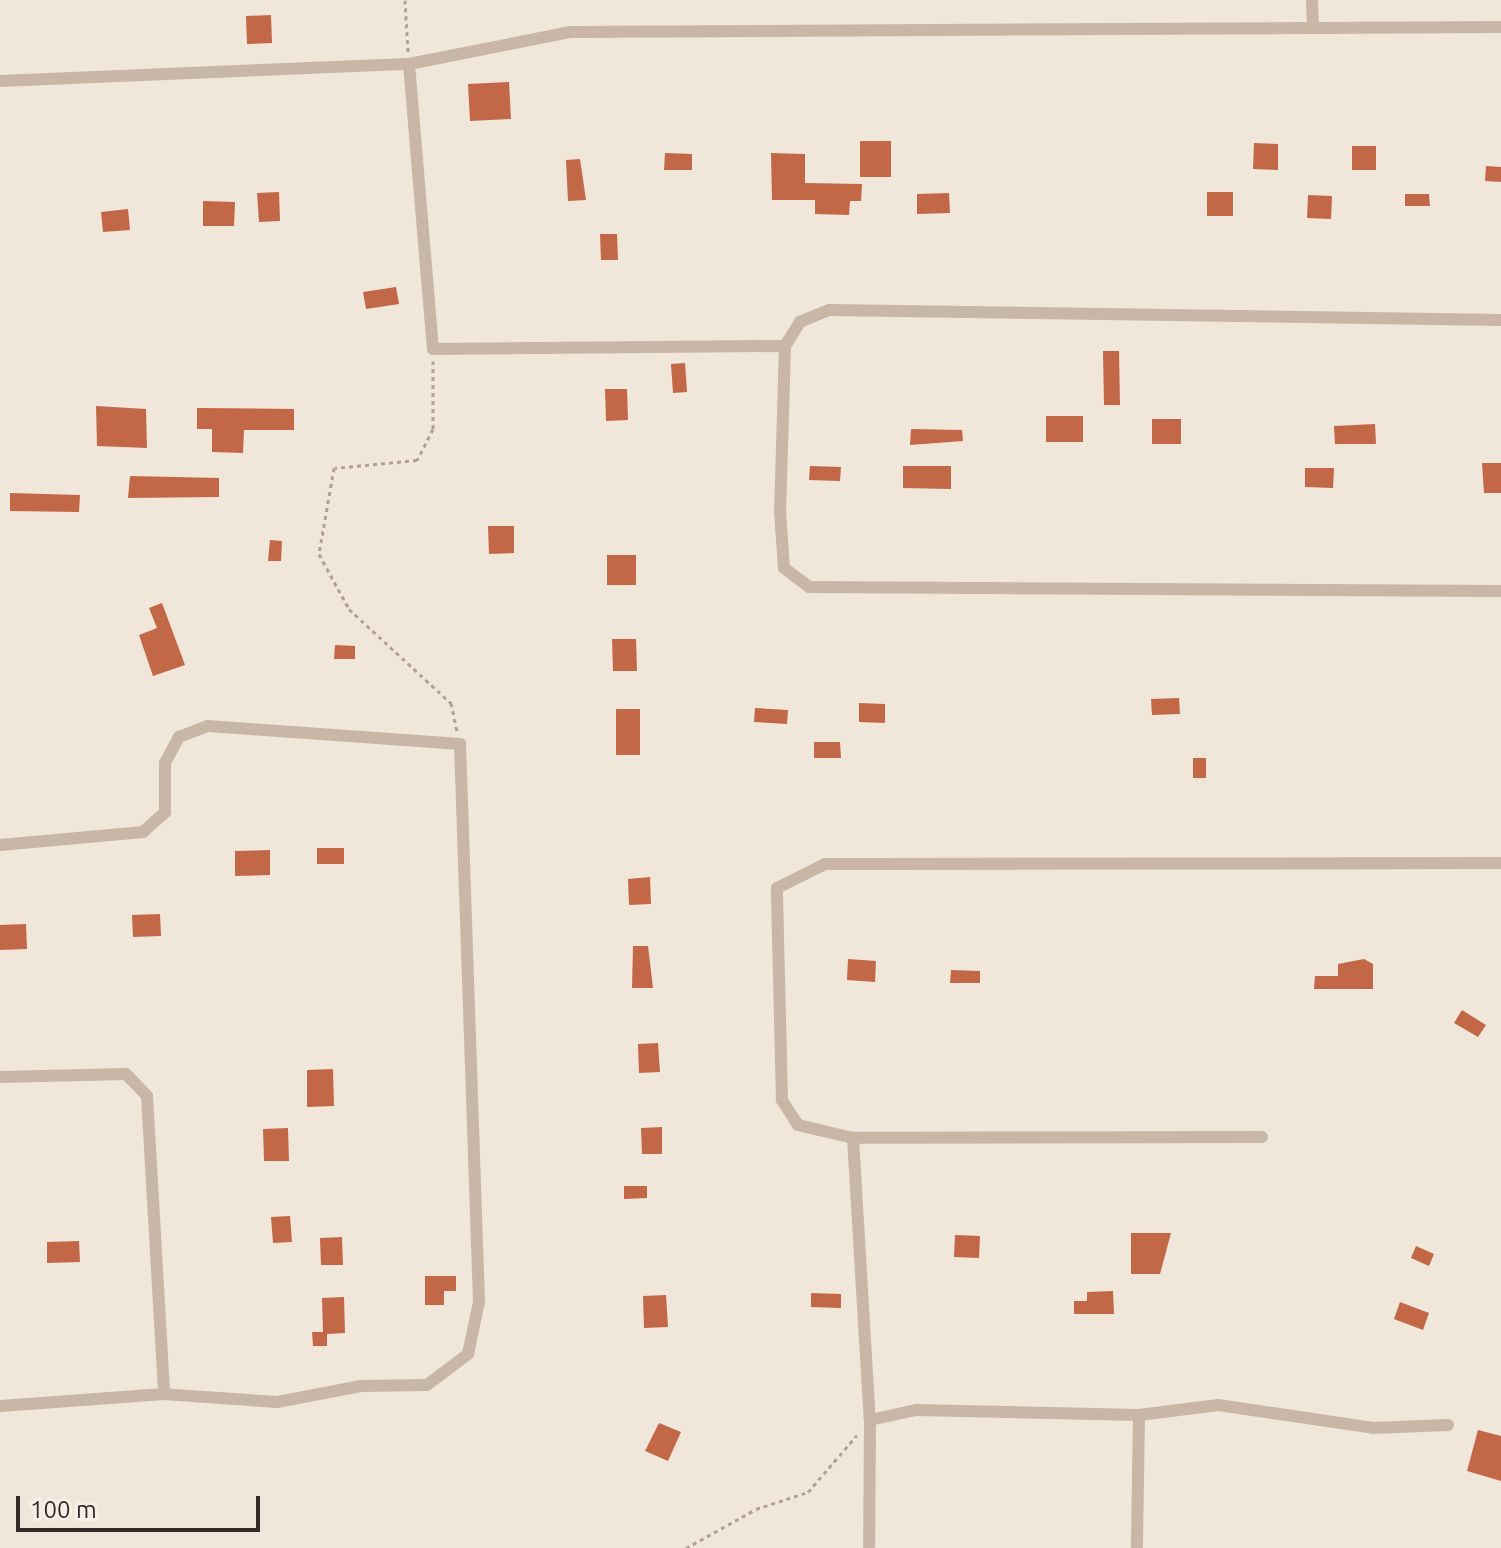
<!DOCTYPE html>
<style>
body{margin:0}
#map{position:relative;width:1501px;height:1548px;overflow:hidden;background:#f0e6da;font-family:Ubuntu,sans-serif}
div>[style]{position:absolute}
.building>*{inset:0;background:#c26846}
.path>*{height:3px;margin-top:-1.5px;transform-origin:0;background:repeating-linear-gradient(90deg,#b4a090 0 4px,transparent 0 8px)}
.street>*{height:12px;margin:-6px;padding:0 6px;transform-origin:6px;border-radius:6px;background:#c8b6a6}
span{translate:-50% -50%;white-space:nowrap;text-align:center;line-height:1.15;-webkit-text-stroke:8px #f8f0e6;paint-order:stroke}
.scale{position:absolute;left:16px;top:1496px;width:244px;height:36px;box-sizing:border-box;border:4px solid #342b27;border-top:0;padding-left:10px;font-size:24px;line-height:28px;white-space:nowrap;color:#342b27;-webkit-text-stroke:6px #f8f0e6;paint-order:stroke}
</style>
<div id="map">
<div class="building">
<i style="clip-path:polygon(271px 15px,272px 43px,247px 44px,246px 16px)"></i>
<i style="clip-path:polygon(509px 82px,511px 119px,470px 121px,468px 84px)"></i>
<i style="clip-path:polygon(860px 141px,891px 141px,891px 177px,860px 177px)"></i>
<i style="clip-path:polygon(1254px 143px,1278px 144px,1278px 170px,1253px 169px)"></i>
<i style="clip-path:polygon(1352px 146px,1376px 146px,1376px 170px,1352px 170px)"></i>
<i style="clip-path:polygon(665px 153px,692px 154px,692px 170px,664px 170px)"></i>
<i style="clip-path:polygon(771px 153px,805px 154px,805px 183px,862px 184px,861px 201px,850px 201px,849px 215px,815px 214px,815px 200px,772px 200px)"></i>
<i style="clip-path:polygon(580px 159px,586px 200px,568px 201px,566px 160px)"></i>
<i style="clip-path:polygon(1486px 166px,1501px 167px,1501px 182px,1485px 181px)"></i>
<i style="clip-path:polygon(279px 192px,280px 221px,259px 222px,257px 193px)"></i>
<i style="clip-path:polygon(1207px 192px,1233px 192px,1233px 216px,1207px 216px)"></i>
<i style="clip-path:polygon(949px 193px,950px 213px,917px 214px,917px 194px)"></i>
<i style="clip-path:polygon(1405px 194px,1429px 194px,1430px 206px,1405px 206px)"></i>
<i style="clip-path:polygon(1308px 195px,1332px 196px,1331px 219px,1307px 218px)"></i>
<i style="clip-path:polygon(203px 201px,235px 202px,234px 226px,203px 226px)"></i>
<i style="clip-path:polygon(128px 209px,130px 230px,103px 232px,101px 212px)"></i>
<i style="clip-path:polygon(600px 234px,617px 234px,618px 260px,601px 260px)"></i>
<i style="clip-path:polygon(396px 287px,399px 304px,366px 309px,363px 292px)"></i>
<i style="clip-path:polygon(1103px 351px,1119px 351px,1120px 405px,1104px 405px)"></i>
<i style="clip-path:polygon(685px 363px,687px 392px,673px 393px,671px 364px)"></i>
<i style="clip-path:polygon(605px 389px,627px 389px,628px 420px,606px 421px)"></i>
<i style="clip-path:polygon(96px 406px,146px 409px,147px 448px,97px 446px)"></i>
<i style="clip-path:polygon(197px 408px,294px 409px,294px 430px,244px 430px,243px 453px,212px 452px,212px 429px,197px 429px)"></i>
<i style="clip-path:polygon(1046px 416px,1083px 416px,1083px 442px,1046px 442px)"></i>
<i style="clip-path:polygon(1152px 419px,1181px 419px,1181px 444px,1152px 444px)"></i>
<i style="clip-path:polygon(1375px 424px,1376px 444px,1335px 444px,1334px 426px)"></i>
<i style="clip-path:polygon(911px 429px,962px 430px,963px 441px,910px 445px)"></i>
<i style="clip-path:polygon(1482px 463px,1501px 463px,1501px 493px,1484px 493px)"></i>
<i style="clip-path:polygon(810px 466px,841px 467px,840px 481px,809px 480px)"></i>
<i style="clip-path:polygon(903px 466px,951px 466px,951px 489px,903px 488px)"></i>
<i style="clip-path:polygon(1305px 468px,1334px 468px,1333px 488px,1305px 487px)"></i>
<i style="clip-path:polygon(130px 476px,219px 478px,219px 497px,128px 498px)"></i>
<i style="clip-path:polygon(10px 493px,80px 495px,79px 512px,10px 511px)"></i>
<i style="clip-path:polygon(488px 526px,514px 526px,514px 553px,489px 554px)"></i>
<i style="clip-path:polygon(270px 540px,282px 541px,281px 561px,268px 561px)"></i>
<i style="clip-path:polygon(607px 555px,636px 555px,636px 585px,607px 585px)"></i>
<i style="clip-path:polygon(162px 603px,185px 665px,153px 676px,139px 635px,157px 628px,149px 608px)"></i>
<i style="clip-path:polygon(612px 639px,636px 639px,637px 671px,613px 671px)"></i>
<i style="clip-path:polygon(335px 645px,355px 646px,355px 659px,334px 659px)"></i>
<i style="clip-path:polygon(1179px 698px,1180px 714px,1152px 715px,1151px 699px)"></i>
<i style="clip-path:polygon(859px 703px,885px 704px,885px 723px,859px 722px)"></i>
<i style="clip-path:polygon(755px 708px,788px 710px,787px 724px,754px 722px)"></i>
<i style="clip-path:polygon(616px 709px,640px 709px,640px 755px,616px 755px)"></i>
<i style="clip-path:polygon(814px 742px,840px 742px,841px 758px,814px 758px)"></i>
<i style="clip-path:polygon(1193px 758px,1206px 758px,1206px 778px,1193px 778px)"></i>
<i style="clip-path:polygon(317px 848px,344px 848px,344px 864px,317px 864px)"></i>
<i style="clip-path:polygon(270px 850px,270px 875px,235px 876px,235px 851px)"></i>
<i style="clip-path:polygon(650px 877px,651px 904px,629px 905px,628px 879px)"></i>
<i style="clip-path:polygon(160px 914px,161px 936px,133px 937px,132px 915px)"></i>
<i style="clip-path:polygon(26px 924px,27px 949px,0 950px,0 925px)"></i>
<i style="clip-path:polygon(633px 946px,648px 946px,653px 988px,632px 988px)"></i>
<i style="clip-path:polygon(848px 959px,876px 961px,875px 982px,847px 980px)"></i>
<i style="clip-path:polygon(1364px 959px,1373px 964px,1373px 989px,1314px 989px,1315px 976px,1338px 976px,1338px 964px)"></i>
<i style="clip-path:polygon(951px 970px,980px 971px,980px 983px,950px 983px)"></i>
<i style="clip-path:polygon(1462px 1010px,1486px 1025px,1478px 1037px,1454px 1023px)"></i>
<i style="clip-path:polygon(658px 1043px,660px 1072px,639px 1073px,638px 1044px)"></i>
<i style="clip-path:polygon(333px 1069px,334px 1106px,307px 1107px,307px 1070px)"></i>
<i style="clip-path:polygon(662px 1127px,662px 1154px,642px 1154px,641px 1128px)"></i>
<i style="clip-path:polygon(288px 1128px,289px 1161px,264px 1161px,263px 1129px)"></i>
<i style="clip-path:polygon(624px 1186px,647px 1186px,647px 1198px,624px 1199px)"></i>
<i style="clip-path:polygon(290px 1216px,292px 1242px,273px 1243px,271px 1217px)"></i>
<i style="clip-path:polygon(1131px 1233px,1171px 1233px,1160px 1274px,1131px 1274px)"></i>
<i style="clip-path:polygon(955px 1235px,980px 1236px,979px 1258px,954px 1257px)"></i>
<i style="clip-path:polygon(342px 1237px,343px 1265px,321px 1265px,320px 1238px)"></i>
<i style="clip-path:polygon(79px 1241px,80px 1262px,47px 1263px,47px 1242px)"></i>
<i style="clip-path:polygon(1416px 1246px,1434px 1254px,1429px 1266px,1411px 1258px)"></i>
<i style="clip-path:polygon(425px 1276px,456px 1276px,456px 1291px,444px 1291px,444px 1305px,425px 1305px)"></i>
<i style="clip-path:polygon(1113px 1291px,1114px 1314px,1074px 1314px,1074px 1301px,1087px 1301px,1087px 1292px)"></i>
<i style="clip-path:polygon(811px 1293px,841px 1294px,841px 1308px,811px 1307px)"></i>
<i style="clip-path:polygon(666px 1295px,668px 1327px,644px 1328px,643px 1296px)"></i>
<i style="clip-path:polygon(344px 1297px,345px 1333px,327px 1334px,327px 1346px,313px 1346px,312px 1332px,323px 1332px,322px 1298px)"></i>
<i style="clip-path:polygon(1400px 1302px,1429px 1313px,1423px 1330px,1394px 1319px)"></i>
<i style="clip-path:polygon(659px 1423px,681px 1432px,668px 1461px,645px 1451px)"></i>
<i style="clip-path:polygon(1478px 1430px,1501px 1436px,1501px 1481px,1467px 1471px)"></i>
</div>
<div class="path">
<i style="left:405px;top:0;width:52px;rotate:86.7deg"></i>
<i style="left:433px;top:361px;width:68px;rotate:90deg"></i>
<i style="left:433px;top:429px;width:35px;rotate:117deg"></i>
<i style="left:417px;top:460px;width:83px;rotate:174.5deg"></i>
<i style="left:334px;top:468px;width:87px;rotate:99.9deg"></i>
<i style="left:319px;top:554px;width:63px;rotate:61.4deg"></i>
<i style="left:349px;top:609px;width:139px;rotate:42.7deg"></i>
<i style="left:451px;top:703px;width:30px;rotate:78deg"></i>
<i style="left:686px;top:1548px;width:80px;rotate:-29.1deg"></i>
<i style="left:756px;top:1509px;width:55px;rotate:-18.1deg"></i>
<i style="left:808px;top:1492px;width:75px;rotate:-49.3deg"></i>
</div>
<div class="street">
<i style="left:1312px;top:0;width:27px;rotate:88deg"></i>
<i style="left:409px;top:64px;width:286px;rotate:85.2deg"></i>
<i style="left:433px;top:349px;width:352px;rotate:-0.5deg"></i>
<i style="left:0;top:81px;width:409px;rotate:-2.4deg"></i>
<i style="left:409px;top:64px;width:165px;rotate:-11.2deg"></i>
<i style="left:571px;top:32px;width:930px;rotate:-0.31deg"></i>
<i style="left:1501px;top:320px;width:672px;rotate:-179.15deg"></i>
<i style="left:829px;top:310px;width:31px;rotate:158deg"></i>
<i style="left:800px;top:322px;width:28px;rotate:122deg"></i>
<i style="left:785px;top:346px;width:165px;rotate:91.7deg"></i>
<i style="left:780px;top:511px;width:57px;rotate:86deg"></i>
<i style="left:784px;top:568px;width:31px;rotate:37deg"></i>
<i style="left:809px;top:587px;width:692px;rotate:0.33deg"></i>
<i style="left:0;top:845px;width:144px;rotate:-5.2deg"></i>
<i style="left:143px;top:832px;width:30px;rotate:-42deg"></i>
<i style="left:165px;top:812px;width:49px;rotate:-90deg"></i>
<i style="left:165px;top:763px;width:30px;rotate:-62deg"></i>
<i style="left:179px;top:737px;width:31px;rotate:-21deg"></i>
<i style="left:208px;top:726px;width:253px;rotate:4.1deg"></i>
<i style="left:460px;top:744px;width:558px;rotate:88.05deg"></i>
<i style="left:479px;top:1302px;width:53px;rotate:101.9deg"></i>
<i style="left:468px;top:1354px;width:51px;rotate:142.9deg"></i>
<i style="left:427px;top:1385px;width:66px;rotate:179.1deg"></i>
<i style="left:361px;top:1386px;width:86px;rotate:169.2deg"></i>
<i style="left:277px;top:1402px;width:113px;rotate:-176deg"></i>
<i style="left:164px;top:1394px;width:164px;rotate:175.8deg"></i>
<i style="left:0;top:1077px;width:126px;rotate:-1.4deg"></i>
<i style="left:126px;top:1074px;width:30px;rotate:46deg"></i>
<i style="left:147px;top:1096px;width:298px;rotate:86.7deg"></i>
<i style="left:1262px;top:1137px;width:409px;rotate:179.9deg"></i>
<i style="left:853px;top:1138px;width:57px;rotate:-166.7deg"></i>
<i style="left:798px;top:1125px;width:30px;rotate:-123deg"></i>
<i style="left:782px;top:1100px;width:212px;rotate:-91.4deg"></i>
<i style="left:777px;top:888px;width:54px;rotate:-26.6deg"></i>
<i style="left:825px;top:864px;width:676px;rotate:-0.08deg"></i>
<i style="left:853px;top:1138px;width:283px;rotate:86.6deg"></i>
<i style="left:870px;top:1420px;width:128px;rotate:90.4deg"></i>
<i style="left:1139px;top:1415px;width:80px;rotate:-7.2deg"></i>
<i style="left:1218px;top:1405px;width:157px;rotate:8.4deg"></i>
<i style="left:1373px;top:1428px;width:75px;rotate:-2.3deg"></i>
<i style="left:870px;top:1420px;width:47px;rotate:-12.3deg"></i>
<i style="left:916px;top:1410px;width:223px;rotate:1.3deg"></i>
<i style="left:1139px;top:1415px;width:133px;rotate:90.9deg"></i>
</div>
<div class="scale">100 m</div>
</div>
